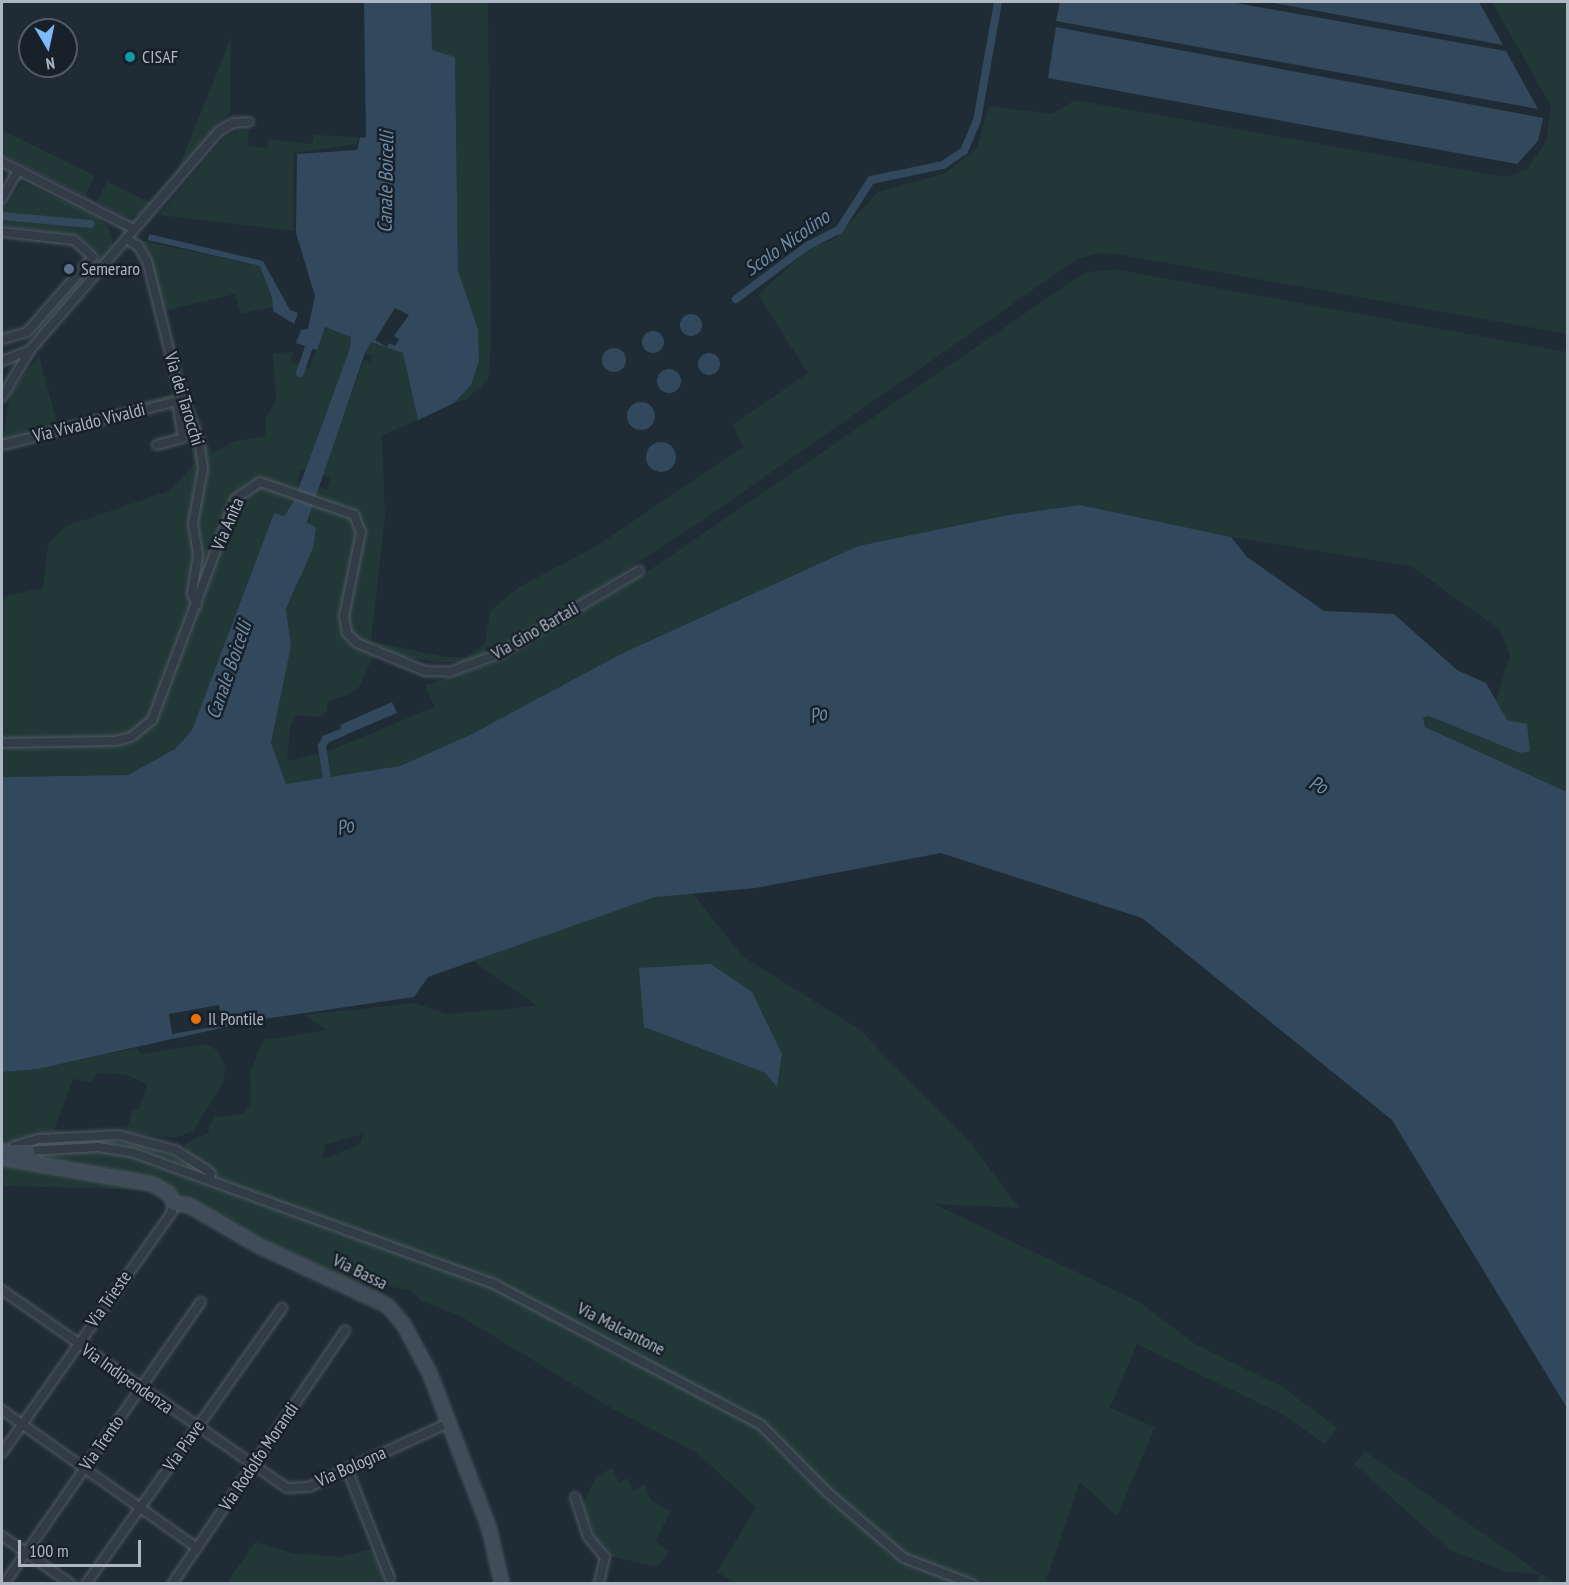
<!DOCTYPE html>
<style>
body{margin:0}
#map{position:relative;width:1569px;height:1585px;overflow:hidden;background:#1f2b35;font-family:"PT Sans Narrow",sans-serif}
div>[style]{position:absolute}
.green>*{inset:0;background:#223837}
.water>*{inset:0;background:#32495d}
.round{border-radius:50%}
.pier>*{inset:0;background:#1f2b35}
.canal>*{height:8px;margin:-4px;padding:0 4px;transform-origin:4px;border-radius:4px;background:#32495d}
.roads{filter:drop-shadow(0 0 2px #505a64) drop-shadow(0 0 2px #505a64)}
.street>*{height:8px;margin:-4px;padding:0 4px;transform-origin:4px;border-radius:4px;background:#323c46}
.secondary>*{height:12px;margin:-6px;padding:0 6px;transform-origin:6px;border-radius:6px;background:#404c59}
.dots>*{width:16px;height:16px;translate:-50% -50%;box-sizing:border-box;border:3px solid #18212a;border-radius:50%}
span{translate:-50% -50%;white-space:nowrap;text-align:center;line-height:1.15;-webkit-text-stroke:5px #18212a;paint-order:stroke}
.poi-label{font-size:18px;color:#acb7c3}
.left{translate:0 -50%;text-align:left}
.street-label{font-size:18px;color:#acb7c3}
.water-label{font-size:20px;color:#6c8ca8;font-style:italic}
.frame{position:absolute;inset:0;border:3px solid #acb7c3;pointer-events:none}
.north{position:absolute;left:18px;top:18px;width:60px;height:60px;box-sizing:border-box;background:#18212a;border:2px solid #535d67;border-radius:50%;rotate:171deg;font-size:16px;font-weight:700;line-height:24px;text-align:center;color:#acb7c3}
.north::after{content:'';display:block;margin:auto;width:21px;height:27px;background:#7cbaf8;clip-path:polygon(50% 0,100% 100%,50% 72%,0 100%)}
.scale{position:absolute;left:18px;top:1540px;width:123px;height:27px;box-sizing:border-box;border:3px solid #acb7c3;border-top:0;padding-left:8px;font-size:18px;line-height:21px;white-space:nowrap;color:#acb7c3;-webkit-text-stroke:4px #18212a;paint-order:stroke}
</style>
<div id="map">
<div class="green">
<i style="clip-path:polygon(431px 2px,488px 2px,491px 346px,488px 380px,467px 399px,454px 403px,471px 385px,479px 362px,478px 329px,458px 271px,455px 57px,432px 51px)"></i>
<i style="clip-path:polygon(1492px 2px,1567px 2px,1567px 334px,1116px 254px,1099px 253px,1077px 259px,703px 520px,537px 628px,468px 662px,437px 662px,393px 655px,372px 642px,376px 650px,360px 686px,348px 695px,328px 701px,327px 711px,320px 717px,295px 715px,290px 728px,287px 761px,334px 749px,434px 707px,425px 685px,499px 661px,644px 574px,1084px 273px,1114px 269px,1567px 352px,1567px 792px,1425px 727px,1423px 718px,1429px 716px,1520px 753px,1496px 700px,1510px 656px,1500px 630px,1411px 566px,1231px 537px,1080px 505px,1008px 515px,858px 546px,621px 654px,470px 735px,400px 766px,286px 785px,271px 743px,291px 646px,286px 609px,299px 582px,313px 499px,317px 487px,327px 489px,330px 478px,322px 475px,364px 360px,370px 362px,372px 356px,365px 353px,371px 342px,403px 353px,418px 420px,382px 435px,385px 517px,371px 641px,444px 657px,465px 657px,485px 644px,490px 611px,519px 587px,595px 547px,743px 447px,733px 424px,808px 373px,758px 295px,808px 249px,836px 238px,878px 192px,946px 173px,977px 148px,989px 106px,1052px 114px,1075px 100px,1505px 177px,1527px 170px,1546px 141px,1551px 106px)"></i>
<i style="clip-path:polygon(231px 38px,230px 112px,175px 176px)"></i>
<i style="clip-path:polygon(2px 130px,95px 176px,85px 196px,2px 155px)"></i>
<i style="clip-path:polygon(238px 131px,249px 131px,248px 146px,267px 148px,269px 139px,312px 144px,314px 135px,359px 137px,357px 144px,294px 153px,293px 231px,159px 215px,224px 138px)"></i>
<i style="clip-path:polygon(22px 182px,96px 216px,108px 227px,113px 239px,110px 254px,41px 333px,35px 329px,100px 254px,79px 236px,2px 225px,3px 206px,7px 206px)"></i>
<i style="clip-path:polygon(107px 182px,152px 203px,137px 216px,128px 217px,96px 202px)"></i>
<i style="clip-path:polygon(139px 240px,260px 266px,272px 297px,272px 307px,241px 314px,235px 294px,164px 311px,149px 254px)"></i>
<i style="clip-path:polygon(324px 327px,351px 337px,350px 348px,305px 470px,301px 469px,297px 481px,302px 482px,294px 501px,284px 516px,274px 513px,192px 730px,175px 749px,128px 775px,2px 777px,2px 597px,43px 588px,48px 544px,66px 526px,169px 491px,194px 464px,184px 410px,194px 434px,201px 431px,212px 453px,235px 441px,265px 436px,266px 417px,276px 401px,273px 353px,293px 352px,290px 362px,309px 369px)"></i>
<i style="clip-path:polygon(39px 356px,57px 423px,176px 393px,171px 400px,2px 442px,11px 392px)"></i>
<i style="clip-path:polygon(evenodd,691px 891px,742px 956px,859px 1029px,972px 1145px,1019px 1208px,934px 1204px,1139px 1302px,1195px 1344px,1283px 1387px,1337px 1428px,1325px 1444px,1282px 1414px,1137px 1344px,1110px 1408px,1155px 1427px,1117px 1516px,1080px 1482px,1046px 1580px,1057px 1583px,735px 1583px,717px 1572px,756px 1507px,696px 1452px,613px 1409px,462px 1317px,421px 1301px,411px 1290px,386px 1286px,383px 1296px,157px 1190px,2px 1186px,2px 1072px,38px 1069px,137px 1048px,141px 1054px,206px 1044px,218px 1051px,225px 1066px,224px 1082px,193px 1131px,175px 1138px,126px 1132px,133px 1109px,139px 1110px,147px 1084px,127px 1075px,98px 1073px,91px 1082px,73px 1079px,54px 1130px,151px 1146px,213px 1176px,185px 1150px,186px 1143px,209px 1133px,209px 1126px,215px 1117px,243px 1114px,251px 1104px,250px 1073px,263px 1040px,327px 1030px,304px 1015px,415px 1003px,447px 1014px,537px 1006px,473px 961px,655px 897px,691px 891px,644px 1027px,782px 1054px,777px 1086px,765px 1073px,644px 1027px,691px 891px,363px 1134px,360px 1144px,323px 1159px,325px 1145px,363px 1134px)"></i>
<i style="clip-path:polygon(1365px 1451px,1541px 1574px,1555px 1583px,1536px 1583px,1541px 1574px,1507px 1572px,1450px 1550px,1354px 1464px)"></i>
<i style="clip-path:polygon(612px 1468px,619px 1482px,628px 1478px,632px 1491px,645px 1484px,651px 1500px,671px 1512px,655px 1541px,669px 1552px,657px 1567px,609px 1556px,595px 1538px,583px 1505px,596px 1476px)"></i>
<i style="clip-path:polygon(255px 1542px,293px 1553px,340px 1557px,383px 1546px,397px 1583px,226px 1584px)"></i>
</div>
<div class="water">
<i style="clip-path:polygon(364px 2px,431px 2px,432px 50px,455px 57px,458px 271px,478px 329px,479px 361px,471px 385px,454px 403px,418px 420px,403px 353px,371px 342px,365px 353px,307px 522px,316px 528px,313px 548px,286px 609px,291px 646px,271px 743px,286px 784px,400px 766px,470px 735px,621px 654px,858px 546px,1008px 515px,1080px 505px,1231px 537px,1247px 557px,1324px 611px,1394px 614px,1457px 670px,1486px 683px,1507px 720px,1527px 724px,1530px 751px,1520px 753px,1429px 716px,1423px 718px,1425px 727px,1567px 792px,1567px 1408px,1392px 1120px,1142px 918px,941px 853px,756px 888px,655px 897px,428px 977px,414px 997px,257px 1020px,38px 1069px,2px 1072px,2px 777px,128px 775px,175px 749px,192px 730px,274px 513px,284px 516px,294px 501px,350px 348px,351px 337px,325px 327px,317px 350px,296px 343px,301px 330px,308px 329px,315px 296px,296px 233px,297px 154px,357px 150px,360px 138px,366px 137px)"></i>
<i style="clip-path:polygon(1060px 2px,1230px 2px,1506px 51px,1538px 109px,1056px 21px)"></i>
<i style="clip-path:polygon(1268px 2px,1479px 2px,1503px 45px)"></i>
<i style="clip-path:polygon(1056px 27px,1543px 118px,1538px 141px,1517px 164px,1048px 78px)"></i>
<i style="clip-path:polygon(149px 234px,263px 261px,290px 310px,298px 313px,294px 324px,273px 311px,272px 297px,260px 266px,148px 240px)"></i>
<i class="round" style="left:680px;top:314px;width:22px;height:22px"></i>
<i class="round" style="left:642px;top:331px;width:22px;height:22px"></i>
<i class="round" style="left:602px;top:348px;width:24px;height:24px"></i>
<i class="round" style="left:698px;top:353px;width:22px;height:22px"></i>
<i class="round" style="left:657px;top:369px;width:24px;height:24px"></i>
<i class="round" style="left:627px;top:402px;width:28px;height:28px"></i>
<i class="round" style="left:646px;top:442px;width:30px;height:30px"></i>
<i style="clip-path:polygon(392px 702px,397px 713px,345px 735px,340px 725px)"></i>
<i style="clip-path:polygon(711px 964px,752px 992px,782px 1054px,777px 1087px,765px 1073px,644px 1027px,639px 968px)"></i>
</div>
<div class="pier">
<i style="clip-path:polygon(395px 308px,409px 315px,394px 336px,399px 339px,395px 346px,389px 343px,387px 347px,375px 340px)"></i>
<i style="clip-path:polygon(219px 1005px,223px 1025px,172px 1034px,169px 1014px)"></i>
</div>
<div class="canal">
<i style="left:2px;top:216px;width:89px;rotate:5.1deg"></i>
<i style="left:736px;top:299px;width:89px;rotate:-36.7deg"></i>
<i style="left:807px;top:246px;width:36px;rotate:-27deg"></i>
<i style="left:839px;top:230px;width:59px;rotate:-57.4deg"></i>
<i style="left:871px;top:180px;width:74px;rotate:-11.8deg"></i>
<i style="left:943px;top:165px;width:25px;rotate:-34deg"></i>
<i style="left:964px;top:151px;width:33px;rotate:-67deg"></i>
<i style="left:977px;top:121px;width:121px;rotate:-80deg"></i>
<i style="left:300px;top:373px;width:36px;rotate:-71deg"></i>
<i style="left:328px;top:787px;width:41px;rotate:-98.3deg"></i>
<i style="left:322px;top:746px;width:8px;rotate:-60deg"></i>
<i style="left:326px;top:739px;width:18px;rotate:-22deg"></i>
</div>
<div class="roads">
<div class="street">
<i style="left:2px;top:162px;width:148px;rotate:26.9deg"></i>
<i style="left:2px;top:199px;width:33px;rotate:-61deg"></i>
<i style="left:2px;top:232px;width:72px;rotate:6.3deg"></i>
<i style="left:74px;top:240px;width:25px;rotate:42deg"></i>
<i style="left:93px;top:257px;width:100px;rotate:131.3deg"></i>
<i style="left:27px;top:332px;width:26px;rotate:164deg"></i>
<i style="left:126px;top:239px;width:14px;rotate:30deg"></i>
<i style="left:138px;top:246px;width:17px;rotate:59deg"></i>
<i style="left:147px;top:261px;width:127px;rotate:75.9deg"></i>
<i style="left:178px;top:384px;width:60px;rotate:69.4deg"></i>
<i style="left:199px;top:440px;width:29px;rotate:82deg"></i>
<i style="left:203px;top:469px;width:55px;rotate:100.5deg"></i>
<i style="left:193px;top:523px;width:32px;rotate:81deg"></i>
<i style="left:198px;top:555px;width:39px;rotate:99deg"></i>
<i style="left:192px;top:594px;width:12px;rotate:66deg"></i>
<i style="left:2px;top:361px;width:28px;rotate:-21deg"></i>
<i style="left:2px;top:397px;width:56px;rotate:-58.9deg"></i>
<i style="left:31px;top:349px;width:288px;rotate:-49.2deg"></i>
<i style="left:219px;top:131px;width:16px;rotate:-30deg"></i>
<i style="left:233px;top:123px;width:16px;rotate:-4deg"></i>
<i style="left:2px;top:445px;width:180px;rotate:-14.1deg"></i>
<i style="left:177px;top:401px;width:37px;rotate:81deg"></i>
<i style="left:183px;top:438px;width:27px;rotate:165deg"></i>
<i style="left:2px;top:743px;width:113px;rotate:-1deg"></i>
<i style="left:115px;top:741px;width:16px;rotate:-14deg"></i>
<i style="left:131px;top:737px;width:27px;rotate:-39deg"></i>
<i style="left:152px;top:720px;width:236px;rotate:-69.4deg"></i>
<i style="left:235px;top:499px;width:30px;rotate:-34deg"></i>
<i style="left:260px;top:482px;width:100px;rotate:19.3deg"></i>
<i style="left:354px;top:515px;width:18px;rotate:68deg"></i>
<i style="left:361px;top:532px;width:86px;rotate:101.4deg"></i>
<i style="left:344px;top:616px;width:17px;rotate:80deg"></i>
<i style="left:347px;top:633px;width:14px;rotate:45deg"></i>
<i style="left:357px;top:643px;width:74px;rotate:22.4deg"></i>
<i style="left:425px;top:671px;width:24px;rotate:2deg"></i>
<i style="left:449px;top:672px;width:53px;rotate:-19.8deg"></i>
<i style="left:499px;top:654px;width:163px;rotate:-30.7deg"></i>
<i style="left:28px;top:1151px;width:70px;rotate:-3.3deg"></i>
<i style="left:98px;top:1147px;width:36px;rotate:9deg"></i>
<i style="left:134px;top:1153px;width:381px;rotate:20deg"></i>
<i style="left:492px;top:1283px;width:304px;rotate:27.8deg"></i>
<i style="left:761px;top:1425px;width:94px;rotate:45.4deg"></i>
<i style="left:827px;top:1492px;width:101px;rotate:40.6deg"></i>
<i style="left:904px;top:1558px;width:73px;rotate:20.9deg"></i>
<i style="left:13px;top:1152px;width:6px;rotate:-81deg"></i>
<i style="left:14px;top:1146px;width:25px;rotate:-16deg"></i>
<i style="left:38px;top:1139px;width:81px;rotate:-2.8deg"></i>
<i style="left:119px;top:1135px;width:58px;rotate:15deg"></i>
<i style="left:175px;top:1150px;width:36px;rotate:32deg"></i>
<i style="left:206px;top:1169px;width:7px;rotate:45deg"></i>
<i style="left:211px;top:1174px;width:5px;rotate:112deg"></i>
<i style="left:2px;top:1290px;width:347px;rotate:34.8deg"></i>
<i style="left:287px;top:1488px;width:22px;rotate:-3deg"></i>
<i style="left:309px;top:1487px;width:153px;rotate:-24.7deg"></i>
<i style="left:2px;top:1410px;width:239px;rotate:35.3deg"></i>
<i style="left:2px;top:1453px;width:294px;rotate:-54.8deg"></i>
<i style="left:171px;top:1213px;width:9px;rotate:-72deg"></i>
<i style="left:347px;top:1469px;width:117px;rotate:68.5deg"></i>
<i style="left:575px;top:1497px;width:42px;rotate:72deg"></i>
<i style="left:588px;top:1537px;width:26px;rotate:50deg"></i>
<i style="left:605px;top:1557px;width:28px;rotate:103deg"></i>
<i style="left:2px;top:1536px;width:84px;rotate:34.8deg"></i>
<i style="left:4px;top:1584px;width:344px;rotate:-55.1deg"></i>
<i style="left:86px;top:1584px;width:339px;rotate:-54.6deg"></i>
<i style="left:172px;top:1584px;width:307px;rotate:-55.7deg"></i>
</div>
<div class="secondary">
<i style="left:2px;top:1151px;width:26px"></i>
<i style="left:28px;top:1151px;width:7px;rotate:74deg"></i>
<i style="left:30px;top:1158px;width:13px;rotate:32deg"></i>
<i style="left:2px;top:1158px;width:152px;rotate:9.8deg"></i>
<i style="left:152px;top:1184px;width:20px;rotate:30deg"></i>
<i style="left:169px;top:1194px;width:11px;rotate:63deg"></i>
<i style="left:174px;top:1204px;width:14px;rotate:4deg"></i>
<i style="left:188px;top:1205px;width:82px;rotate:30deg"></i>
<i style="left:259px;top:1246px;width:142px;rotate:24.9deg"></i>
<i style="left:388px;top:1306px;width:25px;rotate:50deg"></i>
<i style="left:404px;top:1325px;width:55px;rotate:62deg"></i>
<i style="left:430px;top:1374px;width:165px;rotate:69deg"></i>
<i style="left:489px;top:1528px;width:57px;rotate:76.9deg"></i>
</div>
</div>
<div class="dots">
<i style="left:130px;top:57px;background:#0f9aa8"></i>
<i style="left:69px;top:269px;background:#5c6f8a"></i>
<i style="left:196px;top:1019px;background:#e8710a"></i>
</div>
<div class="poi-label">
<span class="left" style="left:142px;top:57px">CISAF</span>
<span class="left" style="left:81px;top:269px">Semeraro</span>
<span class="left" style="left:208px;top:1019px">Il Pontile</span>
</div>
<div class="street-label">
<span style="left:184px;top:399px;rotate:73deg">Via dei Tarocchi</span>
<span style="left:89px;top:423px;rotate:-14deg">Via Vivaldo Vivaldi</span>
<span style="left:228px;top:524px;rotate:-67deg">Via Anita</span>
<span style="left:535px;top:631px;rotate:-30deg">Via Gino Bartali</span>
<span style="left:360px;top:1272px;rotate:26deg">Via Bassa</span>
<span style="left:109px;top:1299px;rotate:-55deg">Via Trieste</span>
<span style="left:621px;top:1329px;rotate:27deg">Via Malcantone</span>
<span style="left:127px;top:1379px;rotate:35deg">Via Indipendenza</span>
<span style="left:102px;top:1443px;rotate:-55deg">Via Trento</span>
<span style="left:184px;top:1446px;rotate:-55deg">Via Piave</span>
<span style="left:259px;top:1457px;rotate:-56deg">Via Rodolfo Morandi</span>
<span style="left:351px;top:1467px;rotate:-24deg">Via Bologna</span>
</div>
<div class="water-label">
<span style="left:386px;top:182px;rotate:-89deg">Canale Boicelli</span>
<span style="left:787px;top:243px;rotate:-35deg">Scolo Nicolino</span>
<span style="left:229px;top:670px;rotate:-71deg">Canale Boicelli</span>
<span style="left:818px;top:715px;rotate:-13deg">Po</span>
<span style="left:1318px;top:785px;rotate:27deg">Po</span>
<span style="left:345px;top:827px;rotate:-13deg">Po</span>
</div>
<div class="frame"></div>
<div class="north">N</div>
<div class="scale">100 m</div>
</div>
